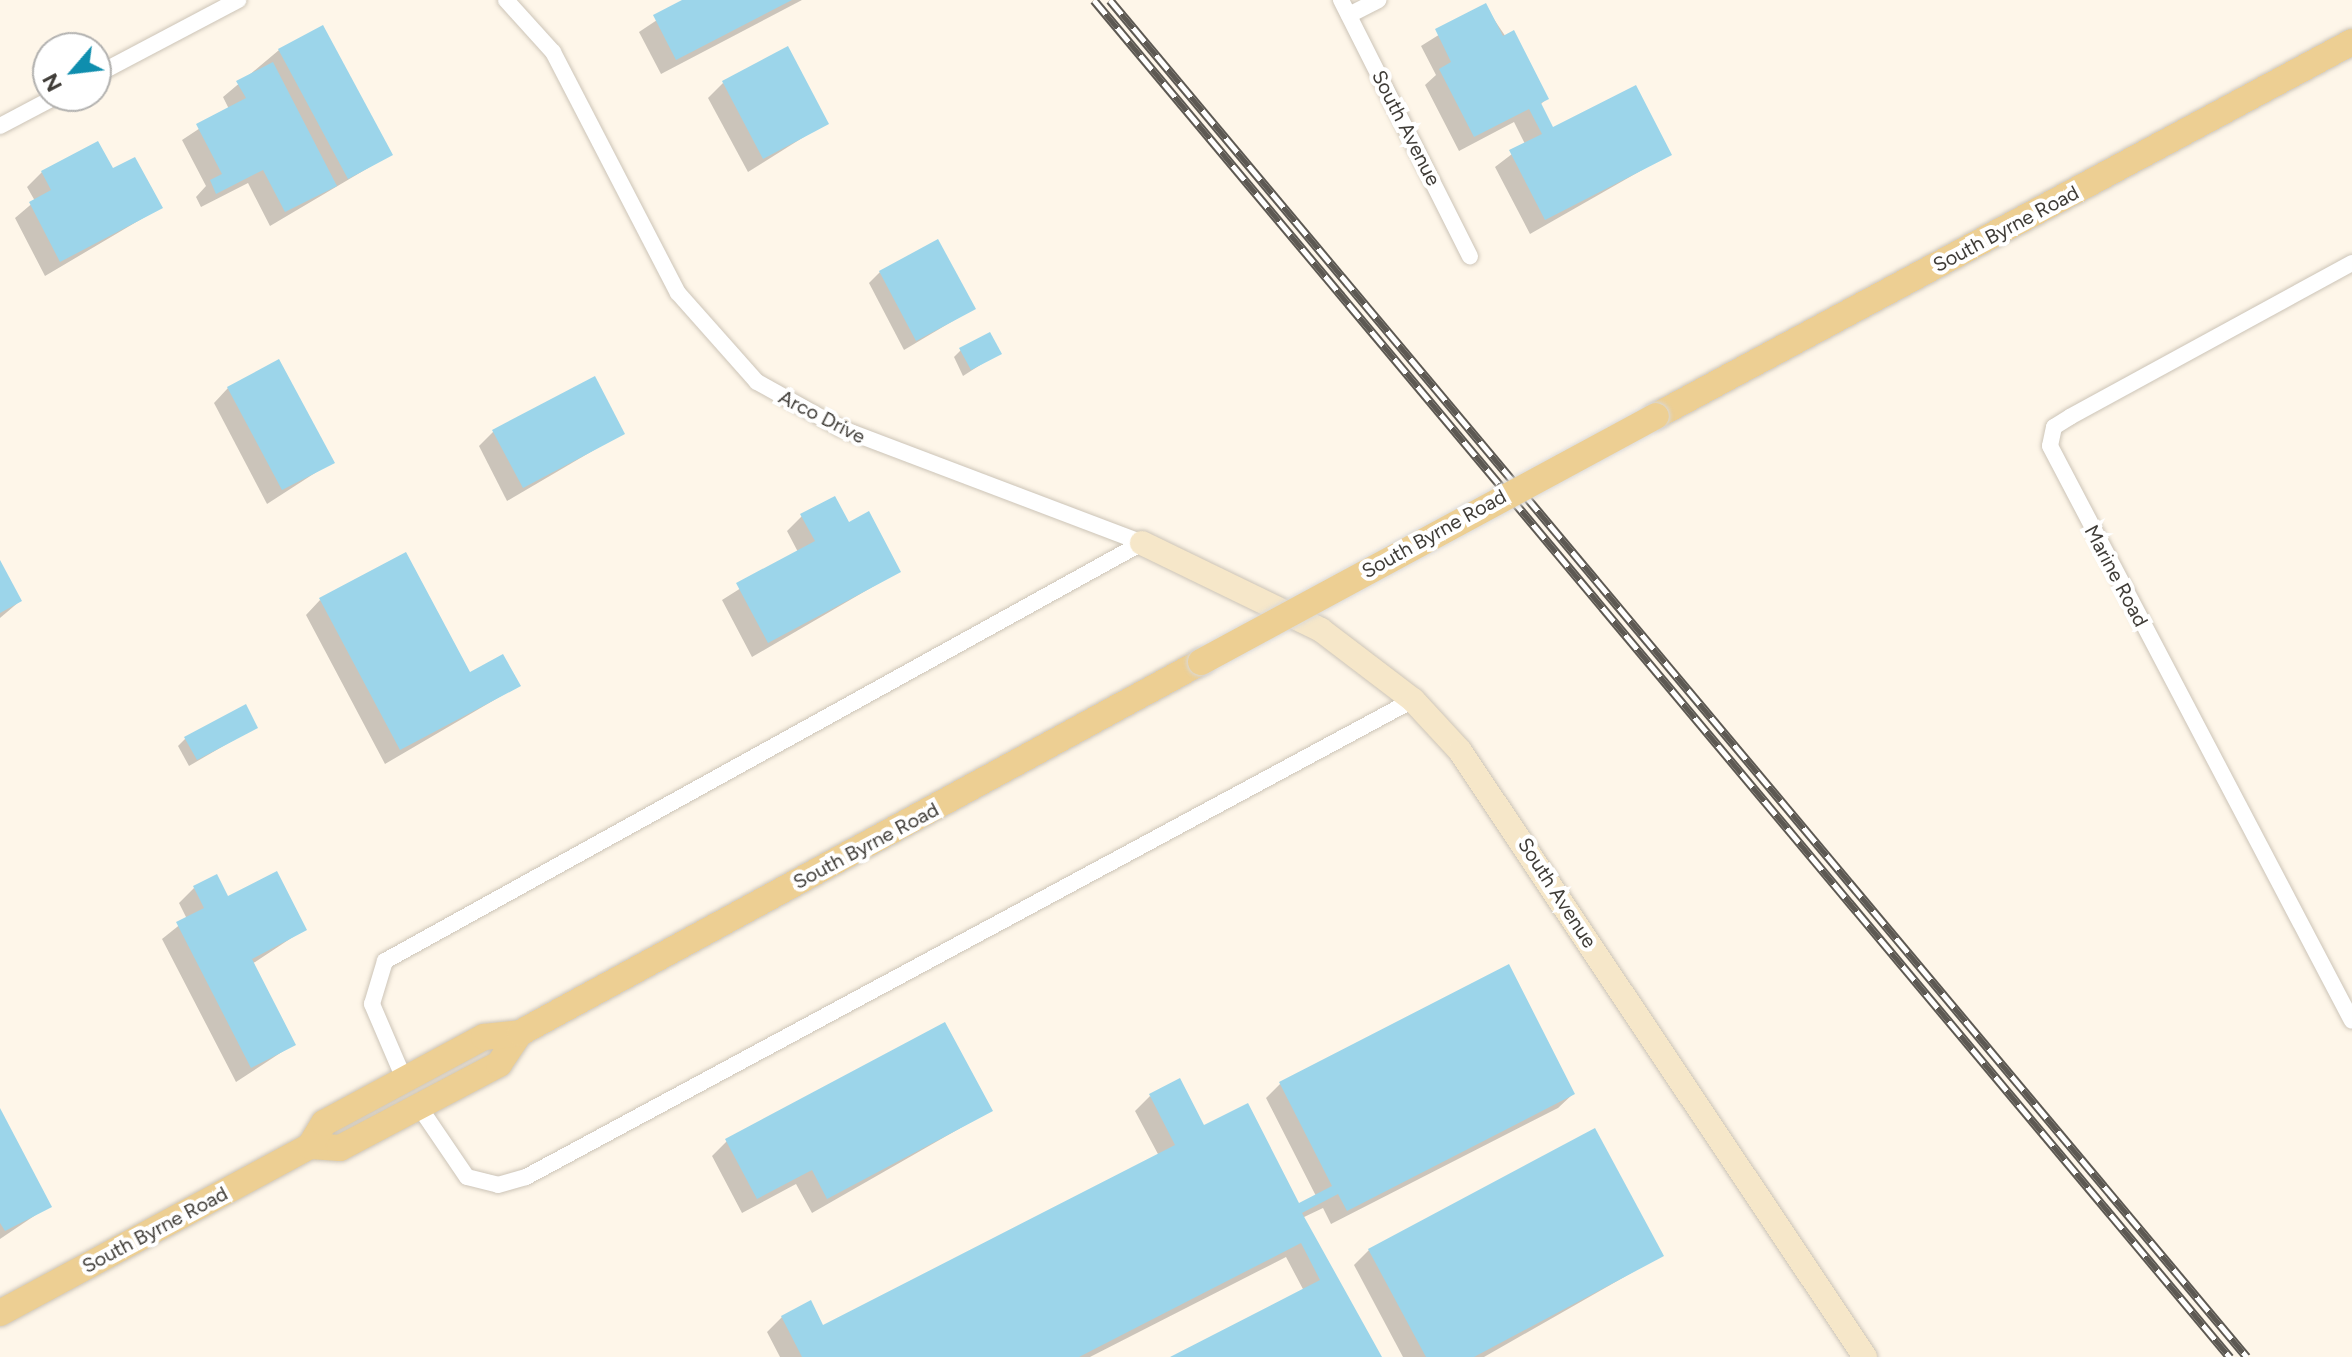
<!DOCTYPE html>
<style>
body{margin:0}
#map{position:relative;width:2352px;height:1357px;overflow:hidden;background:#fef6e9;font-family:Figtree,sans-serif}
div>[style]{position:absolute}
.shadow>*{inset:0;background:#0003}
.building>*{inset:0;background:#9cd5ea}
.roads{filter:drop-shadow(0 0 2px #ccc4b7) drop-shadow(0 0 2px #ccc4b7)}
.street>*{height:16px;margin:-8px;padding:0 8px;transform-origin:8px;border-radius:8px;background:#fff}
.secondary>*{height:24px;margin:-12px;padding:0 12px;transform-origin:12px;border-radius:12px;background:#f6e7c9}
.primary>*{height:26px;margin:-13px;padding:0 13px;transform-origin:13px;border-radius:13px;background:#edcf93}
.rail>*{height:9px;margin-top:-4.5px;transform-origin:0;background:repeating-linear-gradient(90deg,#fff 0 18px,#5d5953 0 36px);box-sizing:border-box;border-block:2px solid #5d5953}
.bridges{filter:drop-shadow(0 0 2px #d9d8d7) drop-shadow(0 0 2px #d9d8d7)}
.primary-bridge>*{height:26px;margin:-13px;padding:0 13px;transform-origin:13px;border-radius:13px;background:#edcf93}
span{translate:-50% -50%;white-space:nowrap;text-align:center;line-height:1.15;-webkit-text-stroke:8px #fff;paint-order:stroke}
.street-label{font-size:20px;color:#3f3c37}
.north{position:absolute;left:32px;top:32px;width:80px;height:80px;box-sizing:border-box;background:#fff;border:2px solid #b2b1af;border-radius:50%;rotate:242deg;font-size:22px;font-weight:700;line-height:32px;text-align:center;color:#3f3c37}
.north::after{content:'';display:block;margin:auto;width:28px;height:36px;background:#0f8eae;clip-path:polygon(50% 0,100% 100%,50% 72%,0 100%)}
</style>
<div id="map">
<div class="shadow">
<i style="clip-path:polygon(687px 0,802px 0,661px 74px,639px 32px)"></i>
<i style="clip-path:polygon(1485px 6px,1547px 98px,1540px 105px,1553px 130px,1670px 154px,1530px 234px,1495px 167px,1525px 144px,1514px 122px,1459px 151px,1425px 85px,1436px 75px,1421px 46px)"></i>
<i style="clip-path:polygon(279px 50px,390px 155px,270px 226px,248px 183px,201px 207px,196px 197px,206px 186px,182px 140px,229px 109px,223px 97px)"></i>
<i style="clip-path:polygon(723px 83px,826px 123px,748px 172px,708px 98px)"></i>
<i style="clip-path:polygon(112px 171px,160px 208px,45px 276px,15px 218px,35px 201px,27px 187px,42px 172px)"></i>
<i style="clip-path:polygon(880px 272px,973px 309px,904px 350px,869px 283px)"></i>
<i style="clip-path:polygon(961px 350px,999px 353px,963px 376px,954px 357px)"></i>
<i style="clip-path:polygon(228px 388px,332px 462px,267px 504px,214px 403px)"></i>
<i style="clip-path:polygon(494px 431px,623px 433px,507px 501px,479px 446px)"></i>
<i style="clip-path:polygon(802px 516px,848px 524px,898px 572px,752px 657px,722px 600px,798px 552px,787px 531px)"></i>
<i style="clip-path:polygon(0 564px,20px 601px,0 618px)"></i>
<i style="clip-path:polygon(320px 600px,469px 674px,518px 686px,385px 764px,306px 615px)"></i>
<i style="clip-path:polygon(256px 727px,189px 766px,178px 746px,185px 739px)"></i>
<i style="clip-path:polygon(194px 888px,305px 929px,252px 964px,294px 1044px,236px 1082px,162px 939px,187px 919px,179px 903px)"></i>
<i style="clip-path:polygon(1281px 1083px,1573px 1094px,1558px 1108px,1331px 1224px,1323px 1208px,1302px 1218px,1378px 1357px,1174px 1357px,1304px 1291px,1286px 1257px,1090px 1357px,780px 1357px,767px 1332px,782px 1317px,822px 1328px,1159px 1156px,1135px 1111px,1150px 1096px,1203px 1128px,1298px 1206px,1316px 1196px,1266px 1098px)"></i>
<i style="clip-path:polygon(990px 1111px,812px 1213px,796px 1184px,742px 1213px,712px 1156px,727px 1141px)"></i>
<i style="clip-path:polygon(0 1112px,49px 1206px,0 1239px)"></i>
<i style="clip-path:polygon(1369px 1250px,1661px 1256px,1484px 1357px,1403px 1357px,1354px 1265px)"></i>
</div>
<div class="building">
<i style="clip-path:polygon(682px 0,792px 0,676px 60px,653px 15px)"></i>
<i style="clip-path:polygon(1486px 3px,1503px 36px,1514px 30px,1549px 99px,1541px 103px,1553px 127px,1636px 85px,1672px 155px,1545px 220px,1509px 150px,1542px 134px,1529px 109px,1474px 137px,1439px 69px,1451px 62px,1435px 29px)"></i>
<i style="clip-path:polygon(323px 25px,393px 155px,348px 179px,278px 49px)"></i>
<i style="clip-path:polygon(788px 46px,829px 124px,763px 159px,722px 81px)"></i>
<i style="clip-path:polygon(273px 62px,337px 186px,285px 212px,263px 170px,216px 194px,210px 180px,222px 174px,196px 124px,246px 98px,236px 81px)"></i>
<i style="clip-path:polygon(98px 141px,113px 168px,135px 157px,163px 208px,60px 262px,29px 202px,51px 190px,41px 171px)"></i>
<i style="clip-path:polygon(938px 239px,976px 309px,916px 341px,879px 271px)"></i>
<i style="clip-path:polygon(990px 332px,1002px 354px,971px 370px,959px 348px)"></i>
<i style="clip-path:polygon(279px 359px,335px 463px,282px 490px,227px 387px)"></i>
<i style="clip-path:polygon(595px 376px,625px 434px,523px 488px,492px 430px)"></i>
<i style="clip-path:polygon(835px 496px,849px 522px,869px 511px,901px 572px,768px 643px,736px 583px,815px 541px,800px 514px)"></i>
<i style="clip-path:polygon(406px 552px,470px 672px,503px 654px,521px 686px,400px 750px,319px 598px)"></i>
<i style="clip-path:polygon(0 560px,22px 601px,0 613px)"></i>
<i style="clip-path:polygon(246px 704px,258px 728px,197px 760px,184px 737px)"></i>
<i style="clip-path:polygon(277px 871px,307px 930px,252px 959px,296px 1045px,251px 1068px,176px 922px,204px 908px,193px 886px,217px 874px,228px 896px)"></i>
<i style="clip-path:polygon(1509px 964px,1575px 1094px,1347px 1211px,1338px 1194px,1302px 1213px,1382px 1357px,1170px 1357px,1320px 1280px,1301px 1243px,1079px 1357px,802px 1357px,781px 1316px,811px 1300px,823px 1325px,1175px 1145px,1149px 1094px,1180px 1078px,1204px 1125px,1248px 1103px,1299px 1203px,1332px 1186px,1279px 1082px)"></i>
<i style="clip-path:polygon(945px 1022px,993px 1111px,827px 1199px,812px 1170px,757px 1199px,725px 1139px)"></i>
<i style="clip-path:polygon(0 1108px,52px 1207px,5px 1231px,0 1223px)"></i>
<i style="clip-path:polygon(1595px 1128px,1664px 1256px,1474px 1357px,1426px 1357px,1368px 1249px)"></i>
</div>
<div class="roads">
<div class="street">
<i style="left:506px;top:0;width:70px;rotate:47.9deg"></i>
<i style="left:553px;top:52px;width:271px;rotate:62.6deg"></i>
<i style="left:678px;top:293px;width:119px;rotate:48.4deg"></i>
<i style="left:757px;top:382px;width:95px;rotate:29deg"></i>
<i style="left:840px;top:428px;width:323px;rotate:20.8deg"></i>
<i style="left:1341px;top:0;width:287px;rotate:63.3deg"></i>
<i style="left:1349px;top:15px;width:33px;rotate:-27deg"></i>
<i style="left:96px;top:75px;width:161px;rotate:-27.8deg"></i>
<i style="left:0;top:126px;width:64px;rotate:-27.8deg"></i>
<i style="left:2352px;top:263px;width:321px;rotate:151.4deg"></i>
<i style="left:2070px;top:417px;width:19px;rotate:148deg"></i>
<i style="left:2054px;top:427px;width:19px;rotate:102deg"></i>
<i style="left:2050px;top:446px;width:649px;rotate:62.29deg"></i>
<i style="left:405px;top:1081px;width:84px;rotate:-113.2deg"></i>
<i style="left:372px;top:1004px;width:45px;rotate:-73.2deg"></i>
<i style="left:385px;top:961px;width:865px;rotate:-28.91deg"></i>
<i style="left:418px;top:1105px;width:87px;rotate:55.8deg"></i>
<i style="left:467px;top:1177px;width:32px;rotate:14deg"></i>
<i style="left:498px;top:1185px;width:29px;rotate:-16deg"></i>
<i style="left:526px;top:1177px;width:1007px;rotate:-28.27deg"></i>
</div>
<div class="secondary">
<i style="left:1142px;top:543px;width:199px;rotate:25.9deg"></i>
<i style="left:1321px;top:630px;width:116px;rotate:37.3deg"></i>
<i style="left:1413px;top:700px;width:69px;rotate:47.3deg"></i>
<i style="left:1460px;top:751px;width:729px;rotate:56.24deg"></i>
</div>
<div class="primary">
<i style="left:1656px;top:416px;width:790px;rotate:-28.25deg"></i>
<i style="left:310px;top:1146px;width:30px;rotate:4deg"></i>
<i style="left:340px;top:1148px;width:180px;rotate:-27.8deg"></i>
<i style="left:499px;top:1064px;width:37px;rotate:-56deg"></i>
<i style="left:0;top:1313px;width:352px;rotate:-28.3deg"></i>
<i style="left:310px;top:1146px;width:27px;rotate:-59deg"></i>
<i style="left:324px;top:1123px;width:182px;rotate:-28.3deg"></i>
<i style="left:484px;top:1037px;width:36px;rotate:-6deg"></i>
<i style="left:520px;top:1033px;width:776px;rotate:-28.58deg"></i>
</div>
</div>
<div class="rail">
<i style="left:1094px;top:0;width:1770px;rotate:50.07deg"></i>
<i style="left:1110px;top:0;width:1770px;rotate:50.04deg"></i>
</div>
<div class="bridges">
<div class="primary-bridge">
<i style="left:1201px;top:662px;width:517px;rotate:-28.4deg"></i>
</div>
</div>
<div class="street-label">
<span style="left:1406px;top:128px;rotate:63deg">South Avenue</span>
<span style="left:2006px;top:229px;rotate:-28deg">South Byrne Road</span>
<span style="left:822px;top:417px;rotate:27deg">Arco Drive</span>
<span style="left:1434px;top:534px;rotate:-29deg">South Byrne Road</span>
<span style="left:2116px;top:576px;rotate:62deg">Marine Road</span>
<span style="left:866px;top:846px;rotate:-28deg">South Byrne Road</span>
<span style="left:1557px;top:893px;rotate:57deg">South Avenue</span>
<span style="left:155px;top:1230px;rotate:-28deg">South Byrne Road</span>
</div>
<div class="north">N</div>
</div>
